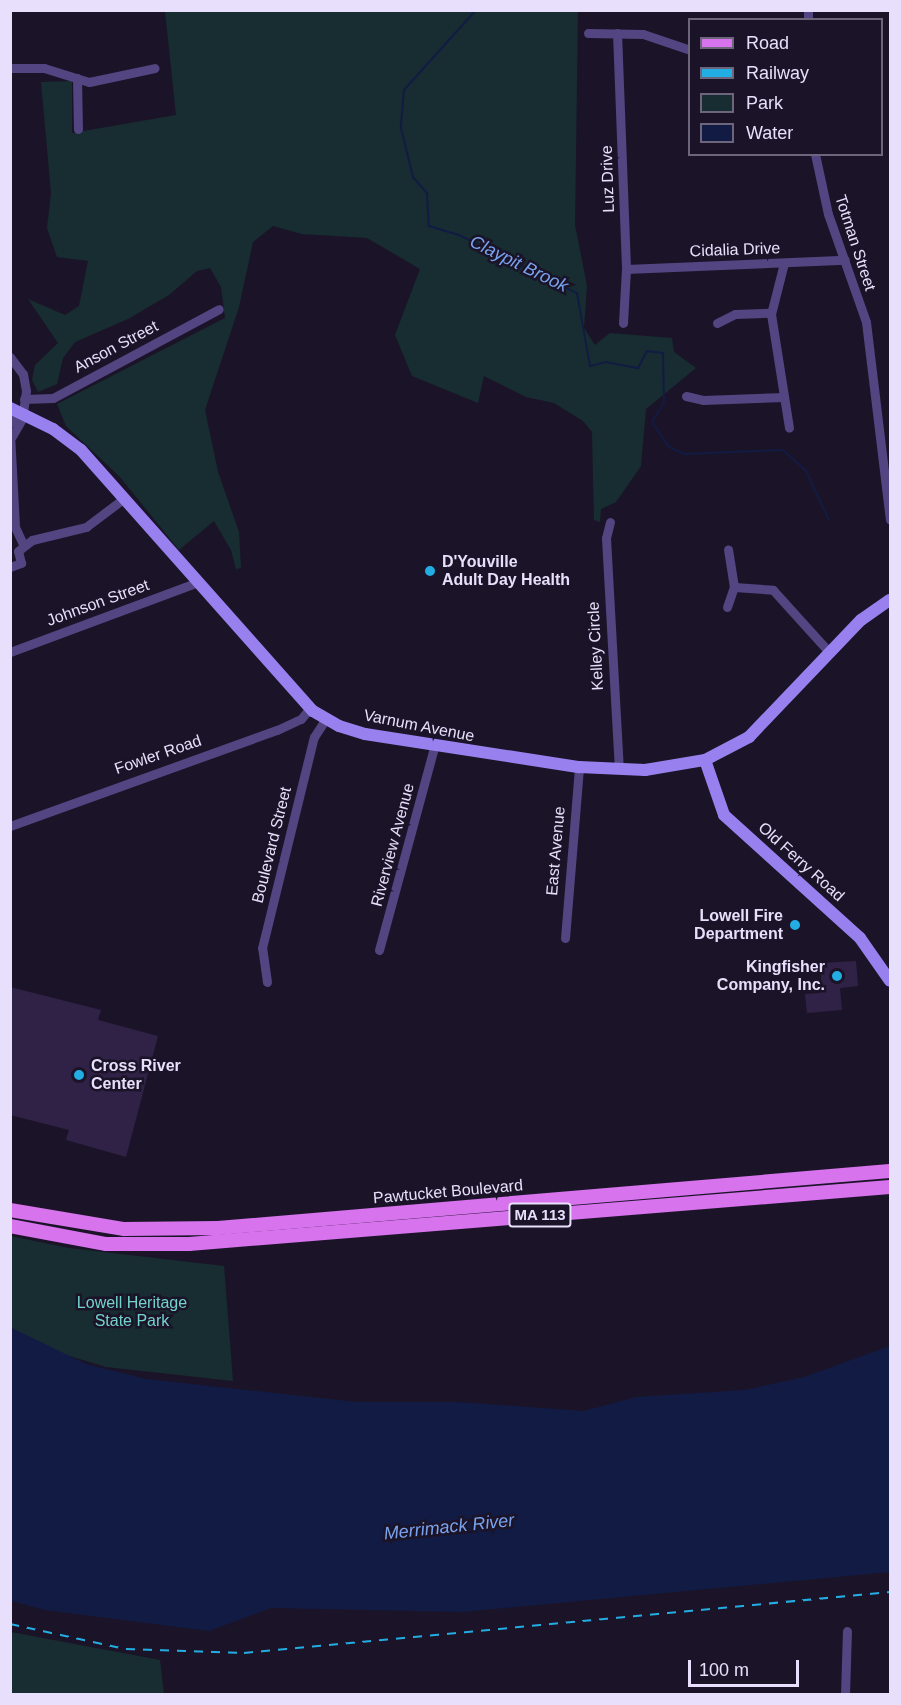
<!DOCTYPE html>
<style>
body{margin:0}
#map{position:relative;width:901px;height:1705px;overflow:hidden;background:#1b1428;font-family:Helvetica,sans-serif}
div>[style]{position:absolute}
.green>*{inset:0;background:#172d31}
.water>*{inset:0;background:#121b43}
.stream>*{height:2px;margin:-1px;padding:0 1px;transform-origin:1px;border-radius:1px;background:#121b43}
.building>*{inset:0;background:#302246}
.street>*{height:9px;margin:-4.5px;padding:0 4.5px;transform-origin:4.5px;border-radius:4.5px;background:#524581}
.secondary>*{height:12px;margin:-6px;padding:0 6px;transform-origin:6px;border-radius:6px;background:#9881ef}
.primary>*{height:14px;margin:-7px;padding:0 7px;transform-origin:7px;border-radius:7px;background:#d673ed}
.rail>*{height:2px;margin-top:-1px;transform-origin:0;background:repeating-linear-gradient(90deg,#22ade3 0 9px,transparent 0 17px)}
.dots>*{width:16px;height:16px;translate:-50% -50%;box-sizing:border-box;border:3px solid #1b1428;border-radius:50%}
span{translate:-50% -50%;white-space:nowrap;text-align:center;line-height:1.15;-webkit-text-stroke:5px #1b1428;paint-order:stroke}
.shield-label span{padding:2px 4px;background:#1b1428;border:2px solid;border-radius:4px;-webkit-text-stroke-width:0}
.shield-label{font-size:15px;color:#e7dffb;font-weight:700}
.street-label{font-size:16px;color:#e7dffb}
.poi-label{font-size:16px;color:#e7dffb;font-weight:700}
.left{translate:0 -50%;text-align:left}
.right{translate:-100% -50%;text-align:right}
.park-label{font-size:16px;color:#72d3cc}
.water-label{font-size:18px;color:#79a3ee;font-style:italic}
.frame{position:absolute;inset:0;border:12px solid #e7dffb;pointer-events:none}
.legend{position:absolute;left:688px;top:18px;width:195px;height:138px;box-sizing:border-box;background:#1b1428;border:2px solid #6d657c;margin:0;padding:8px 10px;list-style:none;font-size:18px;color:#e7dffb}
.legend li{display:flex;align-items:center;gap:12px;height:30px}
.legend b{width:30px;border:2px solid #6d657c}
.scale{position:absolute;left:688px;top:1660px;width:111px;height:27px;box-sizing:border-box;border:3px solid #e7dffb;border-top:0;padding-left:8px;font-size:18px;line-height:21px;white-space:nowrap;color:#e7dffb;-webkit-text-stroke:4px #1b1428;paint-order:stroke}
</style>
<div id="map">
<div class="green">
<i style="clip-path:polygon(165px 11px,578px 11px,575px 225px,587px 286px,584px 328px,595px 345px,610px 333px,672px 338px,674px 352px,696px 368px,646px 409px,641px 466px,616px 502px,601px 509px,600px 522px,594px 520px,592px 432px,583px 421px,554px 403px,526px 397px,484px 376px,478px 403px,412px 376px,395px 335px,420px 269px,367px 238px,302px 234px,273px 226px,253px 242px,239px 307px,205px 410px,218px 472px,239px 532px,241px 568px,236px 569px,231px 550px,214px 521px,179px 550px,120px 477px,66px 426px,57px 404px,225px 318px,221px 287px,210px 268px,197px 271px,169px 295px,128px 319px,75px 342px,63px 358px,57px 384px,38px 392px,32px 380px,35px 365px,58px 343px,28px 299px,65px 315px,79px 306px,88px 261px,57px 257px,47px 228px,51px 193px,41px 82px,72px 81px,72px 133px,176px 115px)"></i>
<i style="clip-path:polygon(10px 1236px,69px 1248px,224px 1266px,233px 1381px,106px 1367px,50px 1350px,11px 1330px)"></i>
<i style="clip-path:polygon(11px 1632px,160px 1660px,164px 1694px,11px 1694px)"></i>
</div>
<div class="water">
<i style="clip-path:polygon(10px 1327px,86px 1364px,146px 1379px,357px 1402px,457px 1402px,584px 1411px,636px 1397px,745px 1390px,804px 1377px,890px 1346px,890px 1572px,462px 1612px,271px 1608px,209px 1631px,45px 1610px,11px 1601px)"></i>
</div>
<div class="stream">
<i style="left:476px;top:10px;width:108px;rotate:132deg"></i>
<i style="left:404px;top:90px;width:38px;rotate:95deg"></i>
<i style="left:401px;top:128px;width:50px;rotate:76.2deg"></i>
<i style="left:413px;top:177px;width:21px;rotate:49deg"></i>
<i style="left:427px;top:193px;width:33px;rotate:87deg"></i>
<i style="left:429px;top:226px;width:31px;rotate:17deg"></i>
<i style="left:459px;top:235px;width:131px;rotate:26.2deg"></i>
<i style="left:577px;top:293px;width:74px;rotate:79.9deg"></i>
<i style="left:590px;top:366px;width:16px;rotate:-14deg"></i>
<i style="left:606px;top:362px;width:33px;rotate:11deg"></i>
<i style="left:638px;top:368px;width:19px;rotate:-62deg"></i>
<i style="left:647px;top:351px;width:16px;rotate:7deg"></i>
<i style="left:663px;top:353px;width:49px;rotate:88.8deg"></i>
<i style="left:664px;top:402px;width:23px;rotate:121deg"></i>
<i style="left:652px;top:422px;width:30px;rotate:56deg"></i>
<i style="left:669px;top:447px;width:17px;rotate:25deg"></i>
<i style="left:684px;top:454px;width:99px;rotate:-2.3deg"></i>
<i style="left:783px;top:450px;width:31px;rotate:42deg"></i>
<i style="left:806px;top:471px;width:54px;rotate:64.9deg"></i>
</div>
<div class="building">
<i style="clip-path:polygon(856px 961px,858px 986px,840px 988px,842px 1010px,807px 1013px,805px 994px,820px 993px,822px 963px)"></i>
<i style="clip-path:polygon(10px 987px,101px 1010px,98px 1020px,158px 1036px,126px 1157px,66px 1140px,69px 1130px,10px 1115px)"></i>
</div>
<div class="street">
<i style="left:808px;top:10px;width:10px;rotate:90deg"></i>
<i style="left:588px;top:33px;width:55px;rotate:1deg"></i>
<i style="left:643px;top:34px;width:50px;rotate:18.8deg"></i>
<i style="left:617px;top:33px;width:236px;rotate:87.8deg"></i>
<i style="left:626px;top:269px;width:54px;rotate:93.2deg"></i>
<i style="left:10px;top:68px;width:34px"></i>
<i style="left:44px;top:68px;width:47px;rotate:17.3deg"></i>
<i style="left:89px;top:82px;width:67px;rotate:-12deg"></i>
<i style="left:77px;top:78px;width:51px;rotate:88.9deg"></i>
<i style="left:815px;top:154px;width:61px;rotate:77.8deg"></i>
<i style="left:828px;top:214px;width:114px;rotate:70.6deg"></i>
<i style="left:866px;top:322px;width:199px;rotate:83.1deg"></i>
<i style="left:784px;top:263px;width:53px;rotate:104.3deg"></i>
<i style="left:771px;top:314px;width:115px;rotate:81deg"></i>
<i style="left:626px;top:269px;width:219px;rotate:-2.4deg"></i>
<i style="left:717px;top:323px;width:20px;rotate:-27deg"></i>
<i style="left:735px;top:314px;width:36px;rotate:-2deg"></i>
<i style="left:10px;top:357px;width:21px;rotate:53deg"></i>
<i style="left:23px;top:374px;width:17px;rotate:80deg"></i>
<i style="left:26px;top:391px;width:28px;rotate:98deg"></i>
<i style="left:22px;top:419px;width:20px;rotate:120deg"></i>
<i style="left:686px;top:396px;width:17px;rotate:13deg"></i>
<i style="left:703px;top:400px;width:81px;rotate:-2.1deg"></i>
<i style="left:24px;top:399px;width:29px;rotate:-2deg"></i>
<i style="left:53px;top:398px;width:188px;rotate:-28.2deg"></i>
<i style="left:10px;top:423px;width:15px;rotate:-48deg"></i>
<i style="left:10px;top:434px;width:93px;rotate:86.9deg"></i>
<i style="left:15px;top:527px;width:19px;rotate:65deg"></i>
<i style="left:610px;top:522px;width:16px;rotate:104deg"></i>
<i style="left:606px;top:538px;width:231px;rotate:86.8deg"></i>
<i style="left:18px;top:551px;width:18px;rotate:-38deg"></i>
<i style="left:32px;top:540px;width:56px;rotate:-13.5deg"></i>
<i style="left:86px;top:527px;width:46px;rotate:-37.1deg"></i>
<i style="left:10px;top:567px;width:12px;rotate:-20deg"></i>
<i style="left:21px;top:563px;width:12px;rotate:-104deg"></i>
<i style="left:734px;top:587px;width:39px;rotate:4deg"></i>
<i style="left:773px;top:590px;width:85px;rotate:47.9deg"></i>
<i style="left:727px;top:607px;width:21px;rotate:-71deg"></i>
<i style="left:734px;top:587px;width:38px;rotate:-99deg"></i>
<i style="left:10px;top:652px;width:198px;rotate:-20.4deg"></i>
<i style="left:10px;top:826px;width:284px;rotate:-19.8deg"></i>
<i style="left:277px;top:730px;width:26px;rotate:-25deg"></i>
<i style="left:301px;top:719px;width:14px;rotate:-51deg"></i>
<i style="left:565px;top:938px;width:172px;rotate:-85.3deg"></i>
<i style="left:379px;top:950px;width:210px;rotate:-74.8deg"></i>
<i style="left:267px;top:982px;width:34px;rotate:-98deg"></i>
<i style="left:262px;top:948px;width:217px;rotate:-76.2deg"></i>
<i style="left:314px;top:737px;width:20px;rotate:-57deg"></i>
<i style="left:845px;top:1694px;width:63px;rotate:-88.2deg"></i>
</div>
<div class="secondary">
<i style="left:10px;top:408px;width:48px;rotate:26deg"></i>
<i style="left:53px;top:429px;width:35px;rotate:37deg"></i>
<i style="left:81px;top:450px;width:349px;rotate:48.4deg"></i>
<i style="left:313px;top:711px;width:30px;rotate:30deg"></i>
<i style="left:339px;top:726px;width:27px;rotate:17deg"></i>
<i style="left:365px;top:734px;width:217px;rotate:8.8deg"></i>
<i style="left:579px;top:767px;width:66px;rotate:2.6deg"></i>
<i style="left:645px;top:770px;width:61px;rotate:-9.5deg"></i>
<i style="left:705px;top:760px;width:50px;rotate:-27.6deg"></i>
<i style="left:749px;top:737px;width:162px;rotate:-46.3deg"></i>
<i style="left:861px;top:620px;width:35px;rotate:-35deg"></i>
<i style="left:705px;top:760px;width:58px;rotate:70.9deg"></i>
<i style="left:724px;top:815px;width:183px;rotate:42.1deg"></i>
<i style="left:860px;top:938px;width:52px;rotate:55.1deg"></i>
</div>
<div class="primary">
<i style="left:10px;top:1210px;width:116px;rotate:9.5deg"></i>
<i style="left:124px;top:1229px;width:94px;rotate:-0.6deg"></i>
<i style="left:218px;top:1228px;width:674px;rotate:-4.85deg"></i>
<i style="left:10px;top:1226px;width:98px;rotate:10.6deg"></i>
<i style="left:106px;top:1244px;width:83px"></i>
<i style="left:189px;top:1244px;width:703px;rotate:-4.65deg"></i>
</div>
<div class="rail">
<i style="left:10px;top:1624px;width:119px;rotate:12.2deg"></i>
<i style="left:126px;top:1649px;width:118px;rotate:1.9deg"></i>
<i style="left:244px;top:1653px;width:649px;rotate:-5.39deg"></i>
</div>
<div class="dots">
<i style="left:430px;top:571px;background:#22ade3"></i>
<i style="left:795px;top:925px;background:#22ade3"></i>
<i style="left:837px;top:976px;background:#22ade3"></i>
<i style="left:79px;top:1075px;background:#22ade3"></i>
</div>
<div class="shield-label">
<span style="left:540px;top:1215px">MA 113</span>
</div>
<div class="street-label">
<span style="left:608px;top:179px;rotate:-92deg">Luz Drive</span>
<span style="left:855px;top:243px;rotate:72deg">Totman Street</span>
<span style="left:735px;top:250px;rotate:-2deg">Cidalia Drive</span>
<span style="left:116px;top:347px;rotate:-28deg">Anson Street</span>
<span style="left:98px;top:603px;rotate:-20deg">Johnson Street</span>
<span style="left:596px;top:646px;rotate:-93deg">Kelley Circle</span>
<span style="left:419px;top:726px;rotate:11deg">Varnum Avenue</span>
<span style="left:158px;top:755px;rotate:-19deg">Fowler Road</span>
<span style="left:272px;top:845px;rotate:-76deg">Boulevard Street</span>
<span style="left:393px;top:845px;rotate:-75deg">Riverview Avenue</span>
<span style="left:556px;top:851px;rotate:-85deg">East Avenue</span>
<span style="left:801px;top:862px;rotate:42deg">Old Ferry Road</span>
<span style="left:448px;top:1192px;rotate:-5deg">Pawtucket Boulevard</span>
</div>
<div class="poi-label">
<span class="left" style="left:442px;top:571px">D'Youville<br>Adult Day Health</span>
<span class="right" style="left:783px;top:925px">Lowell Fire<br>Department</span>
<span class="right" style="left:825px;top:976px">Kingfisher<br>Company, Inc.</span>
<span class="left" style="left:91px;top:1075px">Cross River<br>Center</span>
</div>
<div class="park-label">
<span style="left:132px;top:1312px">Lowell Heritage<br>State Park</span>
</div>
<div class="water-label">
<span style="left:519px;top:264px;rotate:26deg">Claypit Brook</span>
<span style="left:449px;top:1527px;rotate:-6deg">Merrimack River</span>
</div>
<div class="frame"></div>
<ul class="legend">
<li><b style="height:8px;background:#d673ed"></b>Road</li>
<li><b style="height:8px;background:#22ade3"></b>Railway</li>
<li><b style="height:16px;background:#172d31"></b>Park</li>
<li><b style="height:16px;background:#121b43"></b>Water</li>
</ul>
<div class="scale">100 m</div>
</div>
